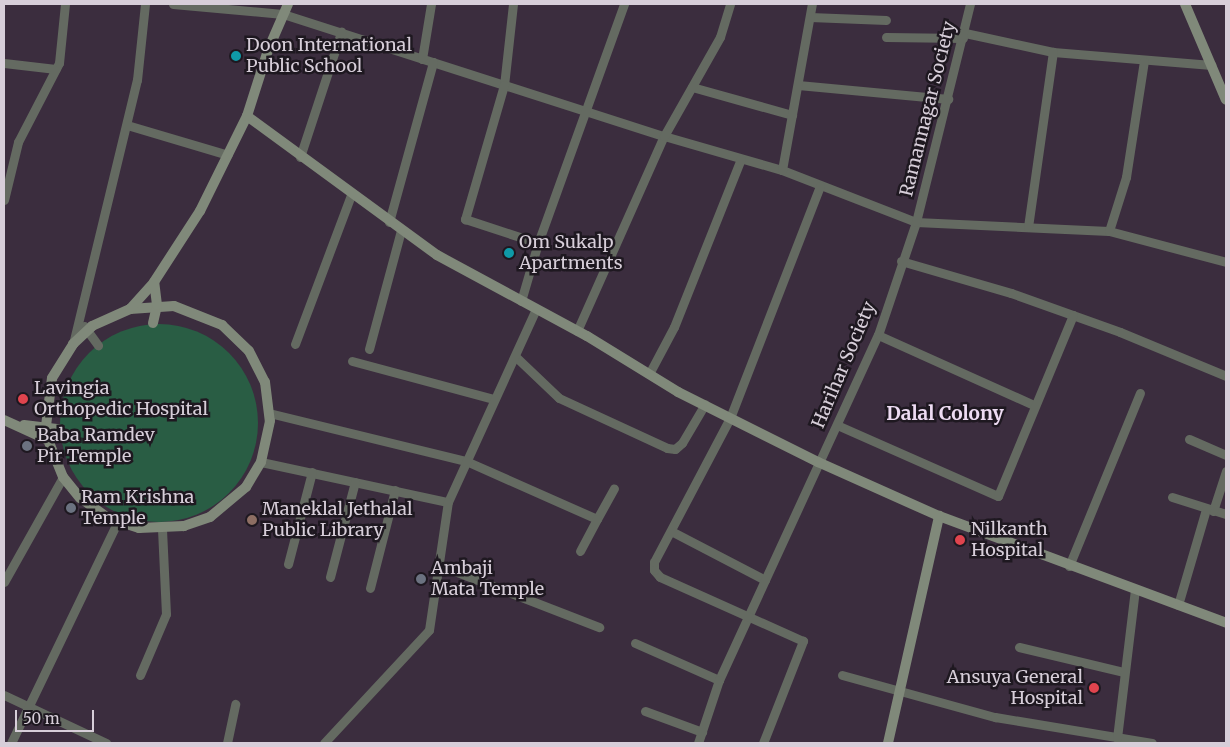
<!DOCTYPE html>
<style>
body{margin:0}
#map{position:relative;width:1230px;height:747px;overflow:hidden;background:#3b2d3e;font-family:Merriweather,serif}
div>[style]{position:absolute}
.green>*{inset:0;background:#295d44}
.round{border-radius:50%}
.street>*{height:9px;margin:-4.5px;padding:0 4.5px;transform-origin:4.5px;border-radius:4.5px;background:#646a61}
.secondary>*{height:10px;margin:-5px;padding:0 5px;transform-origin:5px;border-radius:5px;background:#80897a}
.dots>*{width:14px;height:14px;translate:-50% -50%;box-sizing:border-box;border:2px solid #1e1820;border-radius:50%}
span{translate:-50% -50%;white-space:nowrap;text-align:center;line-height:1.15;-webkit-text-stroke:5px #1e1820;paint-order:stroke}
.poi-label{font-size:18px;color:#d7ced9}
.left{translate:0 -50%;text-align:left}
.right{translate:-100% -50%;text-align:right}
.street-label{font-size:18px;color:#d7ced9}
.neighbourhood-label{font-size:19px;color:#eedcf3;font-weight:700}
.frame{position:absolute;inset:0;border:5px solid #d7ced9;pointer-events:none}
.scale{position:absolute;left:15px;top:710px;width:79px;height:22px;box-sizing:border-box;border:2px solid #d7ced9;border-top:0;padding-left:6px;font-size:15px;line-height:18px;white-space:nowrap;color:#d7ced9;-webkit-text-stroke:4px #1e1820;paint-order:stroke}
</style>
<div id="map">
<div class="green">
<i class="round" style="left:60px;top:324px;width:198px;height:198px"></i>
</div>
<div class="street">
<i style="left:173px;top:4px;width:110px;rotate:5.2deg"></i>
<i style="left:283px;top:14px;width:400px;rotate:17.8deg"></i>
<i style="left:664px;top:136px;width:123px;rotate:16.1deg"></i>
<i style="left:782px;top:170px;width:144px;rotate:21.2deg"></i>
<i style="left:916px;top:222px;width:193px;rotate:2.7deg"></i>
<i style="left:1109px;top:231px;width:121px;rotate:14.8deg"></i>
<i style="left:513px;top:4px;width:81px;rotate:96.3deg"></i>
<i style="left:504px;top:85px;width:140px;rotate:106.2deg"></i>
<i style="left:465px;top:219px;width:77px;rotate:18.2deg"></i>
<i style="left:538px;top:243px;width:254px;rotate:-70.2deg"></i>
<i style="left:810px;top:17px;width:76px;rotate:2.3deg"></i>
<i style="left:965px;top:33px;width:90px;rotate:12.2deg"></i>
<i style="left:1053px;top:52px;width:159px;rotate:4.7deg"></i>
<i style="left:886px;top:37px;width:77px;rotate:0.7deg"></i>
<i style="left:422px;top:59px;width:56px;rotate:-80.7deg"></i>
<i style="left:4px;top:63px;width:52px;rotate:6.6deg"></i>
<i style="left:798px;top:85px;width:151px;rotate:5.3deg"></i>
<i style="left:692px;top:87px;width:104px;rotate:15.6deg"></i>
<i style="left:127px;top:125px;width:105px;rotate:16.5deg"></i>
<i style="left:300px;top:157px;width:132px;rotate:-71.8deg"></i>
<i style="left:782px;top:170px;width:169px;rotate:-79.8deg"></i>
<i style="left:4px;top:200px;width:60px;rotate:-76.4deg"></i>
<i style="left:18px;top:142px;width:89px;rotate:-62.6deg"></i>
<i style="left:59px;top:63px;width:59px;rotate:-84.2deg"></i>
<i style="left:389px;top:222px;width:166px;rotate:-74.6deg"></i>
<i style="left:1028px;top:227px;width:177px;rotate:-81.9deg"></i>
<i style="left:1109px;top:231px;width:57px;rotate:-72.5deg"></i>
<i style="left:1126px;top:177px;width:117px;rotate:-81.2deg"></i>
<i style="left:901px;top:261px;width:115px;rotate:16.2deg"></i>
<i style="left:1011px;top:293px;width:116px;rotate:19.7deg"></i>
<i style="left:1120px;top:332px;width:115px;rotate:22.5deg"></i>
<i style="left:521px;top:301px;width:60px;rotate:-73.7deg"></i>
<i style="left:84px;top:326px;width:24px;rotate:54deg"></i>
<i style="left:577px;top:331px;width:214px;rotate:-66deg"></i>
<i style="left:664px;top:136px;width:114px;rotate:-60.5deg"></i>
<i style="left:720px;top:37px;width:34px;rotate:-73deg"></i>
<i style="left:878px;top:335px;width:171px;rotate:24.2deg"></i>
<i style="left:73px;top:344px;width:272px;rotate:-76.4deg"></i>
<i style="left:137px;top:80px;width:76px;rotate:-84deg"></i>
<i style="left:295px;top:344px;width:159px;rotate:-69.4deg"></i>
<i style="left:369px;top:349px;width:123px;rotate:-74.9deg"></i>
<i style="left:517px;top:358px;width:58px;rotate:43.6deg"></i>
<i style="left:559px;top:398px;width:119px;rotate:24.8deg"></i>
<i style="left:667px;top:448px;width:8px;rotate:7deg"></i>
<i style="left:675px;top:449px;width:9px;rotate:-41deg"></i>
<i style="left:682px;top:443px;width:45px;rotate:-59.5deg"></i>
<i style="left:352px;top:361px;width:147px;rotate:15deg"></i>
<i style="left:649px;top:374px;width:53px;rotate:-62deg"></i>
<i style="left:674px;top:327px;width:181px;rotate:-68.3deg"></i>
<i style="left:269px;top:413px;width:203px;rotate:13.7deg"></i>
<i style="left:466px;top:461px;width:143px;rotate:23.9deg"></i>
<i style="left:597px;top:519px;width:35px;rotate:-61deg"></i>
<i style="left:837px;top:425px;width:176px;rotate:23.8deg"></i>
<i style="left:998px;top:496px;width:196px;rotate:-67.5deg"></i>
<i style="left:1189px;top:439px;width:40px;rotate:23.4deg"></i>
<i style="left:261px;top:462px;width:191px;rotate:12.1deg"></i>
<i style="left:448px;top:502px;width:212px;rotate:-65.5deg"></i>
<i style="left:1172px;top:497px;width:57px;rotate:17.5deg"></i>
<i style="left:1213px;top:511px;width:42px;rotate:-72deg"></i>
<i style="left:671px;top:531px;width:106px;rotate:27.5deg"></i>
<i style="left:580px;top:551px;width:36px;rotate:-62deg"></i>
<i style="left:288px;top:564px;width:95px;rotate:-75.4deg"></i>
<i style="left:439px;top:565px;width:172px;rotate:21.2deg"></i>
<i style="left:1069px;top:566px;width:187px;rotate:-67.7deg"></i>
<i style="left:330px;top:577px;width:98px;rotate:-75.3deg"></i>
<i style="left:4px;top:582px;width:120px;rotate:-60.7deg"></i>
<i style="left:370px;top:588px;width:101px;rotate:-75.7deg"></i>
<i style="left:1178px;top:605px;width:100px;rotate:-73.7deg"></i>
<i style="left:635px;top:643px;width:92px;rotate:23.8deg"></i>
<i style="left:719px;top:680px;width:380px;rotate:-65.3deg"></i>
<i style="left:878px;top:335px;width:119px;rotate:-71.4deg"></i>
<i style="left:916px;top:222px;width:225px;rotate:-76.1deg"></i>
<i style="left:1019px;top:647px;width:107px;rotate:13.5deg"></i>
<i style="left:140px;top:675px;width:66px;rotate:-66.9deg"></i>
<i style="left:166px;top:614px;width:85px;rotate:-92.7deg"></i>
<i style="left:842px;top:675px;width:159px;rotate:15.4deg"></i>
<i style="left:995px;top:717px;width:159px;rotate:9.4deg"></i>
<i style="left:4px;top:695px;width:113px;rotate:25.2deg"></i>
<i style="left:645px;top:711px;width:61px;rotate:20.2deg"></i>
<i style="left:1117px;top:738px;width:149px;rotate:-83.1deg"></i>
<i style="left:11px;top:743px;width:246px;rotate:-64.3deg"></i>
<i style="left:227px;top:743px;width:40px;rotate:-78deg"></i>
<i style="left:324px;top:743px;width:154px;rotate:-47.1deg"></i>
<i style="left:429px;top:630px;width:129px;rotate:-81.6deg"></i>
<i style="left:698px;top:743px;width:66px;rotate:-71.6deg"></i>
<i style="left:763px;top:743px;width:110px;rotate:-68.6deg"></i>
<i style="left:803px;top:641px;width:157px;rotate:-155.9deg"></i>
<i style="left:660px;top:577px;width:9px;rotate:-131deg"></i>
<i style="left:654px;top:570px;width:8px;rotate:-90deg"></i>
<i style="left:654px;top:562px;width:163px;rotate:-62.2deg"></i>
<i style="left:730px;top:418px;width:249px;rotate:-68.8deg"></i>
</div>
<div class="secondary">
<i style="left:1185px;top:4px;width:104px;rotate:66.9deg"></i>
<i style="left:247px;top:116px;width:235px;rotate:36.2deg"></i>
<i style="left:437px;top:255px;width:170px;rotate:28.4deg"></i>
<i style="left:587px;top:336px;width:107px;rotate:31.6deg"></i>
<i style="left:678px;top:392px;width:157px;rotate:26.6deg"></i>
<i style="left:818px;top:462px;width:133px;rotate:24.1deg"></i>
<i style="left:939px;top:516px;width:306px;rotate:20.4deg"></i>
<i style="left:130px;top:309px;width:44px;rotate:-3.9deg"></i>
<i style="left:174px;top:306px;width:52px;rotate:21.6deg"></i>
<i style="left:222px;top:325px;width:37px;rotate:44deg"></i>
<i style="left:249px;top:351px;width:35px;rotate:63deg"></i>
<i style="left:265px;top:382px;width:39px;rotate:83deg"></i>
<i style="left:270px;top:421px;width:42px;rotate:102.4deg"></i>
<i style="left:261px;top:462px;width:29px;rotate:121deg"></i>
<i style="left:246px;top:487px;width:47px;rotate:140.2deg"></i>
<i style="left:210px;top:517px;width:28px;rotate:161deg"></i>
<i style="left:184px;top:526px;width:45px;rotate:177.5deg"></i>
<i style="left:139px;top:528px;width:33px;rotate:-162deg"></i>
<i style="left:108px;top:518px;width:34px;rotate:-144deg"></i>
<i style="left:80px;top:498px;width:27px;rotate:-129deg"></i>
<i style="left:63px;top:477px;width:40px;rotate:-112deg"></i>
<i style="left:48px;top:440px;width:14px;rotate:-98deg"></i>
<i style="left:46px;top:426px;width:48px;rotate:-82.9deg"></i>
<i style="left:52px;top:378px;width:40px;rotate:-58deg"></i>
<i style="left:73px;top:344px;width:26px;rotate:-43deg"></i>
<i style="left:92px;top:326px;width:42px;rotate:-24.1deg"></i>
<i style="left:130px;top:309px;width:36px;rotate:-48deg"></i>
<i style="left:154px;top:282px;width:85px;rotate:-57.1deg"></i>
<i style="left:200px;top:211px;width:106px;rotate:-63.7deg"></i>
<i style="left:247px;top:116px;width:69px;rotate:-72.3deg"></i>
<i style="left:268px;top:50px;width:50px;rotate:-66.5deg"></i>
<i style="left:153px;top:323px;width:18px;rotate:-77deg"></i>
<i style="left:157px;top:305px;width:23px;rotate:-97deg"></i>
<i style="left:4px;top:420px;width:48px;rotate:24.4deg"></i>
<i style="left:24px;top:425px;width:35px;rotate:7deg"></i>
<i style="left:888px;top:743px;width:233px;rotate:-77.3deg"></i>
</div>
<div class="dots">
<i style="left:236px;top:56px;background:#0f9aa8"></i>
<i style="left:509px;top:253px;background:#0f9aa8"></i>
<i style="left:23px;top:399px;background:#e0444e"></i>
<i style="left:27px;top:446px;background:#6b7280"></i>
<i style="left:71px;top:508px;background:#6b7280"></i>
<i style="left:252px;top:520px;background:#8d6e63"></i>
<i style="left:960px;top:540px;background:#e0444e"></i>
<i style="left:421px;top:579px;background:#6b7280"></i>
<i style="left:1094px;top:688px;background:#e0444e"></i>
</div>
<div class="poi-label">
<span class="left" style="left:246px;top:56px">Doon International<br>Public School</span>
<span class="left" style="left:519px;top:253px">Om Sukalp<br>Apartments</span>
<span class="left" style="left:34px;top:399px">Lavingia<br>Orthopedic Hospital</span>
<span class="left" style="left:37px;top:446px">Baba Ramdev<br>Pir Temple</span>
<span class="left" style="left:81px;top:508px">Ram Krishna<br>Temple</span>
<span class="left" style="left:262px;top:520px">Maneklal Jethalal<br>Public Library</span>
<span class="left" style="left:971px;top:540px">Nilkanth<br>Hospital</span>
<span class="left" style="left:431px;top:579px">Ambaji<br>Mata Temple</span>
<span class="right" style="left:1083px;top:688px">Ansuya General<br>Hospital</span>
</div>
<div class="street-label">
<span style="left:928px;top:109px;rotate:-76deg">Ramannagar Society</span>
<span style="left:844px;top:365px;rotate:-67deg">Harihar Society</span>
</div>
<div class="neighbourhood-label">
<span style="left:945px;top:414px">Dalal Colony</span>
</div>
<div class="frame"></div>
<div class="scale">50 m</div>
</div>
